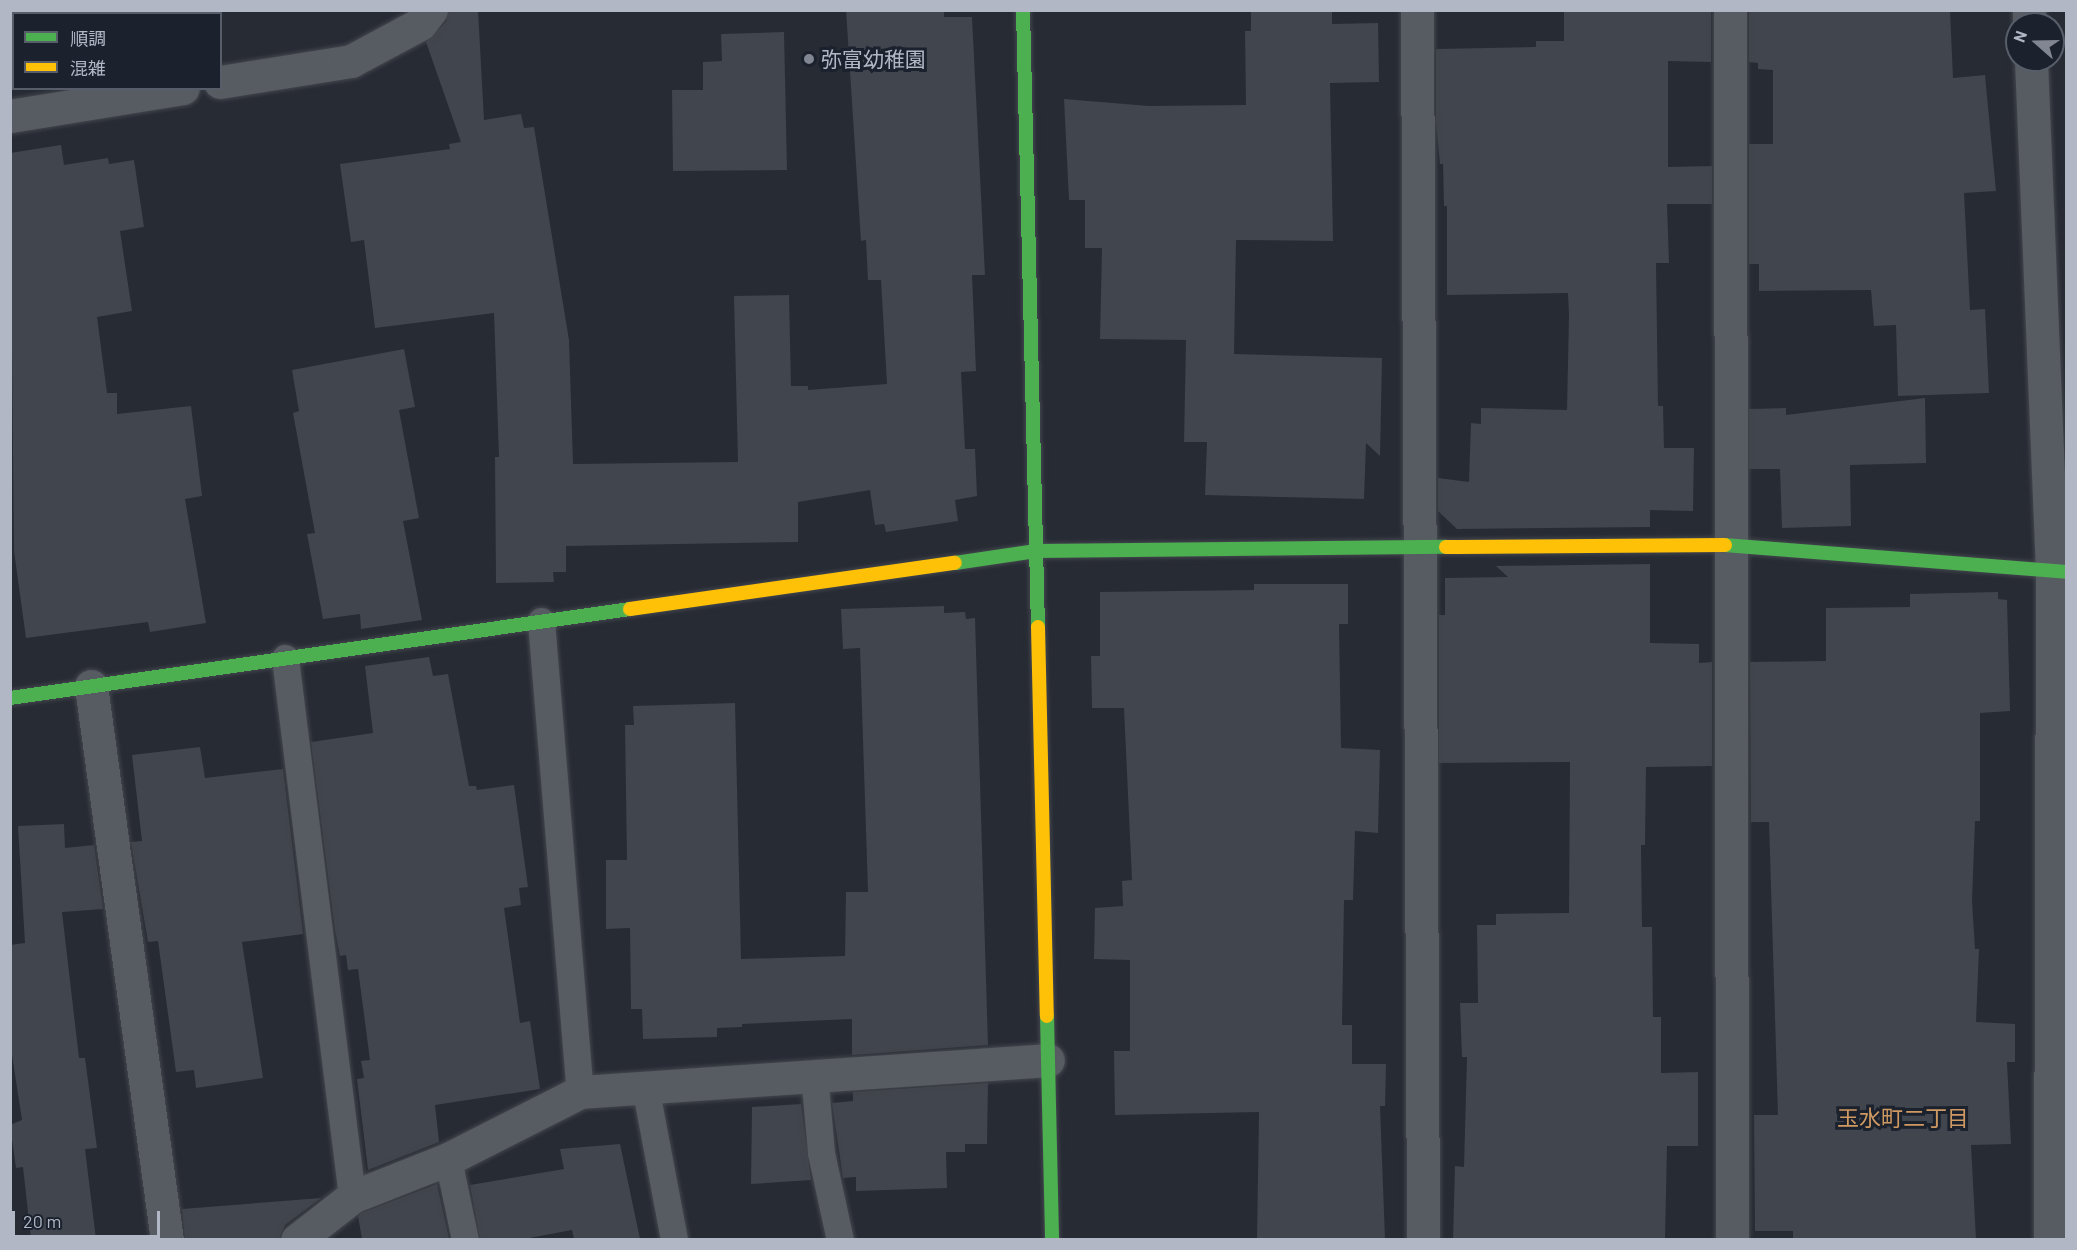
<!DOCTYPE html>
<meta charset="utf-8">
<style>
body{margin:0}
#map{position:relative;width:2077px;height:1250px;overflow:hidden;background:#272b34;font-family:Barlow,"Noto Sans JP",sans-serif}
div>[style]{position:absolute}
.building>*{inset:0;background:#41454d}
.roads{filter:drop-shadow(0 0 2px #43464d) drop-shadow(0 0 2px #43464d)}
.lane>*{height:27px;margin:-13.5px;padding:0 13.5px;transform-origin:13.5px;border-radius:13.5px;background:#575b62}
.street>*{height:33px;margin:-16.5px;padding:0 16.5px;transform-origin:16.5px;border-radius:16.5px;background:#575b62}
.fast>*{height:14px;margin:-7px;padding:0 7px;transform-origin:7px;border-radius:7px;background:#4caf50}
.slow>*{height:14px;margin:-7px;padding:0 7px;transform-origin:7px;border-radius:7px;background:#ffc107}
.dots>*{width:16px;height:16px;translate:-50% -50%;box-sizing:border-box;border:3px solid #1b222e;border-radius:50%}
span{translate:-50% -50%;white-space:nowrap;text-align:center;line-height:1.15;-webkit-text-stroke:6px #1b222e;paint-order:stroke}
.poi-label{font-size:21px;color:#b1b7c5}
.left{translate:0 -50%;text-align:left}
.neighbourhood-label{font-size:22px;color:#cf9962}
.frame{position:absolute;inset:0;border:12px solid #b1b7c5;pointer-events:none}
.legend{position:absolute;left:12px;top:12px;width:210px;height:78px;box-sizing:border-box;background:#1b222e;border:2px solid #575e6a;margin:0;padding:8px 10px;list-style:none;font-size:18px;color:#b1b7c5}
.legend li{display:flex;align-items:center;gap:12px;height:30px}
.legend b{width:30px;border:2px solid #575e6a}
.north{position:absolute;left:2005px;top:12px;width:60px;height:60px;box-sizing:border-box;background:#1b222e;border:2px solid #575e6a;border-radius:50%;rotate:290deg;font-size:16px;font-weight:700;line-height:24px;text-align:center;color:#b1b7c5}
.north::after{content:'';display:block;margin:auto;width:21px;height:27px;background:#818692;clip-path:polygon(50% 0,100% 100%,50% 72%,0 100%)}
.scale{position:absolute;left:12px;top:1211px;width:148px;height:27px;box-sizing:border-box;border:3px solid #b1b7c5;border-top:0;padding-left:8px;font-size:18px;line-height:21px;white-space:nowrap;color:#b1b7c5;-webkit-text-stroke:4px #1b222e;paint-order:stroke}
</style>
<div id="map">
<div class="building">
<i style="clip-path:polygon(449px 10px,478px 10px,484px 120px,521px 114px,524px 128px,534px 127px,569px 340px,573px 464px,738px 462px,734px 296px,789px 295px,791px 386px,808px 386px,808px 390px,887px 384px,881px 280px,868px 280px,866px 240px,861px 241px,846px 10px,944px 10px,944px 17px,972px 17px,985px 275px,972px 275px,976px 371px,961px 372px,965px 449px,975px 449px,977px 496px,955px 500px,958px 521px,886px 532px,884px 524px,875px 525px,870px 490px,798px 502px,798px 542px,566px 546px,566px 572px,553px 572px,554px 582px,496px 583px,495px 457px,499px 457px,494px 313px,375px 328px,364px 240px,351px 242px,340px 164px,450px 149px,449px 144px,461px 142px,426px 42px,446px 22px)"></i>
<i style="clip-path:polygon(1251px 10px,1332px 10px,1332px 24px,1378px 23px,1379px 82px,1330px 83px,1333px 241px,1236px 240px,1234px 354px,1382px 358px,1380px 456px,1366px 443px,1364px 499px,1205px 495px,1207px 442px,1184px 442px,1186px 340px,1100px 339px,1102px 248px,1085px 248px,1085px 200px,1069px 200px,1064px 99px,1149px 106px,1246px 105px,1245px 31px,1251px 31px)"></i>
<i style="clip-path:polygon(1564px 10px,1711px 10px,1711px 62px,1668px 61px,1668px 167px,1712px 166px,1712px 204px,1667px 204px,1669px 263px,1656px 263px,1658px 406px,1663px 406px,1664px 448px,1694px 448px,1693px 511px,1650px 510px,1650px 527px,1457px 529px,1438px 511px,1438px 478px,1469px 482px,1471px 423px,1481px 424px,1481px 408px,1567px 410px,1569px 315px,1568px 293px,1447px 295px,1447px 206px,1444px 206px,1443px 164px,1440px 164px,1436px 122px,1436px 49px,1536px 47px,1536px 41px,1564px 41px)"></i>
<i style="clip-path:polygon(1749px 10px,1950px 10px,1953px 78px,1985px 75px,1996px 191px,1964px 193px,1970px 310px,1985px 309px,1989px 393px,1898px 396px,1896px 325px,1874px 326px,1871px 290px,1759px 291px,1759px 264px,1749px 264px,1749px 144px,1773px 144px,1773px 70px,1758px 69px,1758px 63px,1749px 62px)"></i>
<i style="clip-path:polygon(784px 32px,787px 170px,673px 171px,672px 90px,703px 90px,703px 62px,722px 61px,721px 34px)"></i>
<i style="clip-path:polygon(61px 145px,64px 165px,108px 158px,109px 164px,134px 160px,144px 227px,120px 231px,132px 311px,97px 317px,107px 393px,117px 393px,117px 414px,191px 406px,202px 496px,185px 499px,206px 623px,150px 632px,148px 622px,26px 638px,14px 551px,10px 153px)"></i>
<i style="clip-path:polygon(404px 349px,415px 407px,399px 410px,419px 518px,403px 521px,422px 620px,361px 629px,360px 614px,323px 619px,307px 534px,315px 533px,293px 413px,299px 411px,292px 370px)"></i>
<i style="clip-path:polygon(1925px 398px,1926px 463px,1850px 465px,1851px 526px,1782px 528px,1780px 469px,1749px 469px,1749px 409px,1786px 408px,1786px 415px)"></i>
<i style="clip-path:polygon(1650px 564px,1650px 643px,1699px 644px,1699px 663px,1712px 662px,1712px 766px,1646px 767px,1645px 845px,1641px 845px,1642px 927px,1652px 927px,1653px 1017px,1661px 1017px,1661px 1073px,1698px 1072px,1698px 1146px,1667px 1146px,1665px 1239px,1453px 1239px,1455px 1166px,1464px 1167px,1467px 1057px,1462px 1057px,1460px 1003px,1478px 1003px,1477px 925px,1496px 925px,1496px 914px,1569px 913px,1570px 762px,1439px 763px,1439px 615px,1445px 615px,1445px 578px,1508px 577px,1496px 566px)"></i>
<i style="clip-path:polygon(1254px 584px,1348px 584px,1348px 624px,1339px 624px,1341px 748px,1380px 750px,1378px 833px,1355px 831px,1353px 900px,1344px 900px,1342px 1025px,1352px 1025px,1352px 1064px,1386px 1064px,1385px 1106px,1380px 1106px,1385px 1239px,1257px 1239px,1259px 1112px,1115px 1115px,1114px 1051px,1130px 1051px,1130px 960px,1094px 959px,1095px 908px,1123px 906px,1122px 881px,1132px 880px,1124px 708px,1092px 708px,1091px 656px,1100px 656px,1100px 592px,1254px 590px)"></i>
<i style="clip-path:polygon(1998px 592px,1998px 599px,2007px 600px,2010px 711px,1980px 713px,1980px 821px,1975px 821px,1972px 901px,1975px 949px,1979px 949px,1976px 1022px,2015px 1024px,2015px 1062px,2007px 1062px,2011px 1144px,1971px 1145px,1976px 1239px,1793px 1239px,1793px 1231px,1755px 1231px,1754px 1115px,1778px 1115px,1769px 822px,1751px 822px,1750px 662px,1826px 661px,1826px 608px,1910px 607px,1910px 594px)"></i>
<i style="clip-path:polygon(944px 606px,944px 613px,965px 612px,966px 619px,975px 618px,988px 1045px,852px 1055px,852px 1019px,742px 1024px,742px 1027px,717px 1028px,717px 1037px,643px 1039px,642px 1009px,631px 1009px,630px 928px,606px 929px,606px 860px,627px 860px,625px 725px,634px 725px,633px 706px,735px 703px,741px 959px,845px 956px,846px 892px,868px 892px,860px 648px,843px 649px,841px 609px)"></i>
<i style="clip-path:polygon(429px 657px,433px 676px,448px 674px,469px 786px,476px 786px,477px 790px,514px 785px,528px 887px,519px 888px,521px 905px,504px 908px,520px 1023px,530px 1021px,540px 1089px,435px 1105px,439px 1142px,368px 1170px,357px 1079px,364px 1078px,361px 1061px,370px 1060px,358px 969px,348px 970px,346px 955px,340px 956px,335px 930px,311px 742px,373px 733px,365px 666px)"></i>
<i style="clip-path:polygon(200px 747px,205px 778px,283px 769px,303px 934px,242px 942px,263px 1078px,196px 1088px,194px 1070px,176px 1072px,158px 941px,148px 942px,131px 842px,142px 841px,132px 755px)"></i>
<i style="clip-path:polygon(64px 824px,65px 848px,94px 845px,103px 909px,62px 912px,79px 1058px,85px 1058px,97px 1148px,85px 1149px,96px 1239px,31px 1239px,23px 1167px,16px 1168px,10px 1125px,22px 1120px,10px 1042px,10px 945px,25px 943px,18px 826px)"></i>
<i style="clip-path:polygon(988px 1083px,987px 1144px,965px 1144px,965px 1152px,946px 1152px,947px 1188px,856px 1191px,856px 1177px,843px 1178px,832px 1103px,853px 1101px,853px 1092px)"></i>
<i style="clip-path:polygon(801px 1104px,811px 1180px,751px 1184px,752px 1107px)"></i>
<i style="clip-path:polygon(620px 1144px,640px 1239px,574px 1239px,572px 1230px,524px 1239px,480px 1239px,470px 1185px,564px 1169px,560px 1149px)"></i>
<i style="clip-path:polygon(437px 1184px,449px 1239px,362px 1239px,358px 1216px,361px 1213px)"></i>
<i style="clip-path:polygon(321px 1198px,285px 1225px,279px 1239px,185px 1239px,182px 1209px)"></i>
</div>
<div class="roads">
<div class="lane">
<i style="left:541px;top:621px;width:473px;rotate:85.3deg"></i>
<i style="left:285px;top:658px;width:543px;rotate:82.91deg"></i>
<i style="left:814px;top:1074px;width:79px;rotate:84.9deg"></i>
<i style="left:821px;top:1153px;width:89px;rotate:77.7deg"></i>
<i style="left:645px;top:1086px;width:157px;rotate:79.3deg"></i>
<i style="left:448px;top:1159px;width:83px;rotate:78.1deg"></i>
</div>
<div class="street">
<i style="left:1417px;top:10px;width:1230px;rotate:89.72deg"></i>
<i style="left:1730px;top:10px;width:1230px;rotate:89.91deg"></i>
<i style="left:2029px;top:10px;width:14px;rotate:90deg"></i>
<i style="left:2031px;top:60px;width:511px;rotate:87.65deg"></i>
<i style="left:2052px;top:571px;width:669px;rotate:90.17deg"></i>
<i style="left:220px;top:82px;width:133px;rotate:-9.1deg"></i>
<i style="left:351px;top:61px;width:78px;rotate:-28.2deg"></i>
<i style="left:420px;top:24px;width:18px;rotate:-52deg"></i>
<i style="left:10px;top:116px;width:175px;rotate:-9.2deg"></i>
<i style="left:91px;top:686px;width:559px;rotate:82.19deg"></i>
<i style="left:297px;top:1240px;width:70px;rotate:-38deg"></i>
<i style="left:352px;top:1197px;width:103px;rotate:-21.6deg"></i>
<i style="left:448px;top:1159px;width:148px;rotate:-26.9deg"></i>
<i style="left:580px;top:1092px;width:469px;rotate:-3.9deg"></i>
</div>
<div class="fast">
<i style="left:1023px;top:10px;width:617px;rotate:88.61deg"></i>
<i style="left:1725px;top:545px;width:342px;rotate:4.5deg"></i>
<i style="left:955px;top:563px;width:82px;rotate:-8.4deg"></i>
<i style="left:1036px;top:551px;width:410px;rotate:-0.6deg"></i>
<i style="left:10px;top:698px;width:626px;rotate:-8.17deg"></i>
<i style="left:1047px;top:1016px;width:224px;rotate:88.7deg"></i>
</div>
<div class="slow">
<i style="left:1446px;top:547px;width:279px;rotate:-0.4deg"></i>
<i style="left:630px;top:609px;width:328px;rotate:-8.1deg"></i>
<i style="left:1038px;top:627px;width:389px;rotate:88.7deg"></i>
</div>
</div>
<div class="dots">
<i style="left:809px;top:59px;background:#818692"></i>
</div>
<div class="poi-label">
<span class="left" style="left:821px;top:59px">弥富幼稚園</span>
</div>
<div class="neighbourhood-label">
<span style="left:1903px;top:1118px">玉水町二丁目</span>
</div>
<div class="frame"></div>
<ul class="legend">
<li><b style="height:8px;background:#4caf50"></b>順調</li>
<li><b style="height:8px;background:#ffc107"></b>混雑</li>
</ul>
<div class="north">N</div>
<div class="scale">20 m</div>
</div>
